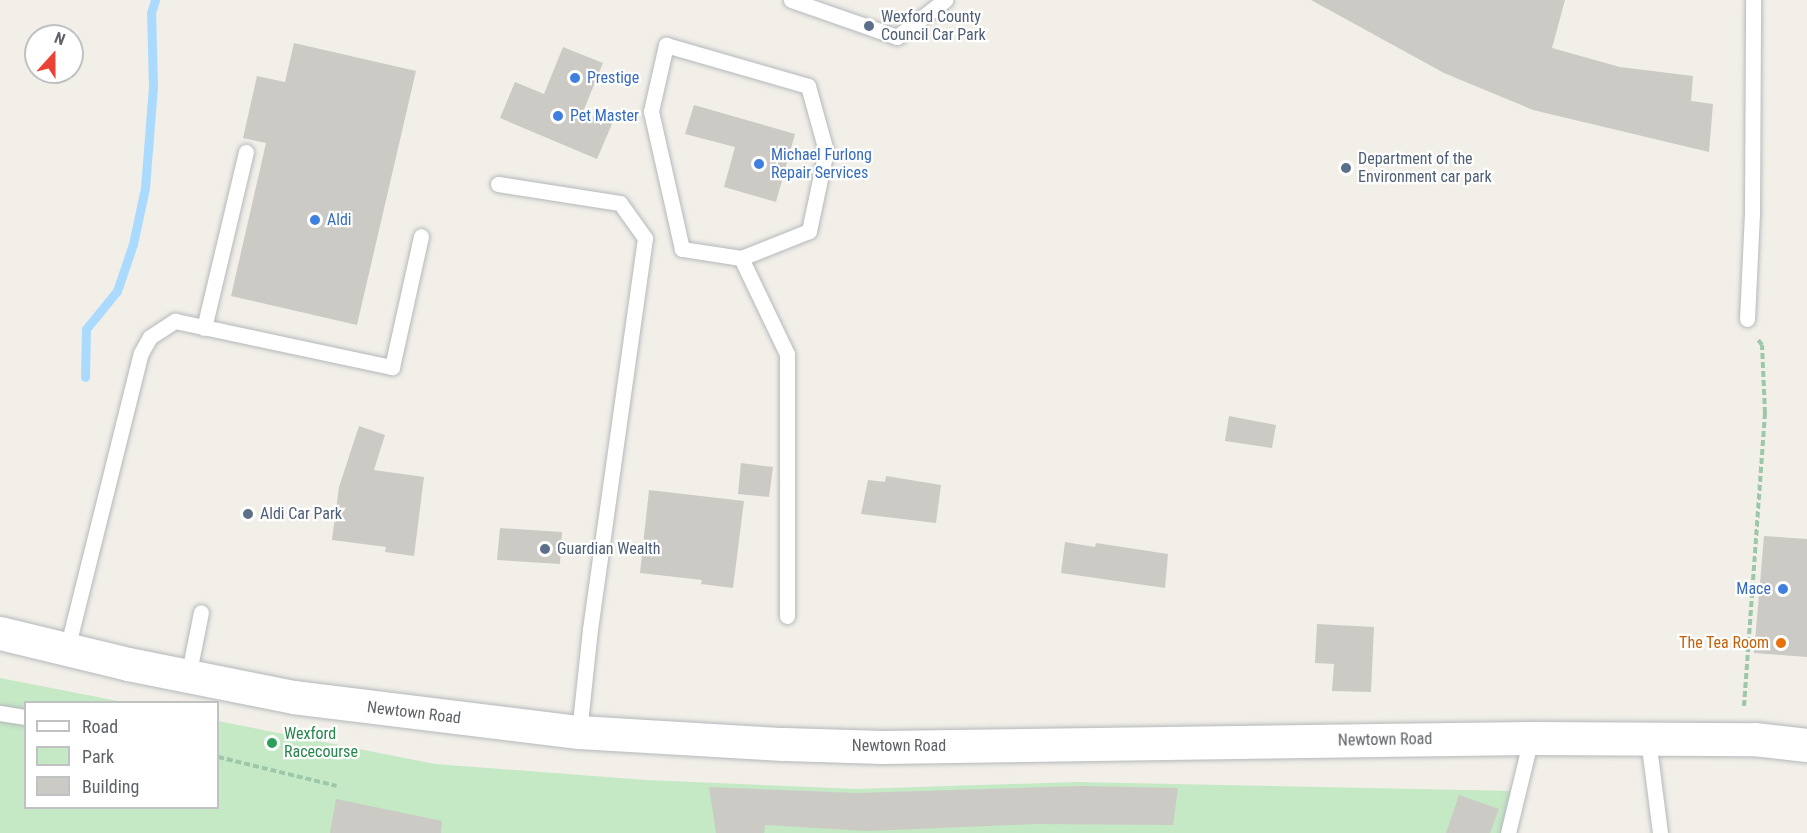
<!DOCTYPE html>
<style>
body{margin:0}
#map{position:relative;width:1807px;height:833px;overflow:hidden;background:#f1efe8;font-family:"Roboto Condensed",sans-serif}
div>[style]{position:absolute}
.green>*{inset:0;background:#c5e8c5}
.stream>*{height:9px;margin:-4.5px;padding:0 4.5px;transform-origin:4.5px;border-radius:4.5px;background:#aadaff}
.building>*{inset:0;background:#cccac5}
.path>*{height:4px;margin-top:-2px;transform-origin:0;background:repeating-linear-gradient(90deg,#9cc7a9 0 6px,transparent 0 9px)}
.roads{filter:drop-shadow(0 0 2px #b5b8bc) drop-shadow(0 0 2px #b5b8bc)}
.lane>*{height:15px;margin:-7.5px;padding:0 7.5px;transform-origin:7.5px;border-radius:7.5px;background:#fff}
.secondary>*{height:33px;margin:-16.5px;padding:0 16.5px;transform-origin:16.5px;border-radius:16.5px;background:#fff}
.dots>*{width:16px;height:16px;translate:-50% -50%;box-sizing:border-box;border:3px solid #fff;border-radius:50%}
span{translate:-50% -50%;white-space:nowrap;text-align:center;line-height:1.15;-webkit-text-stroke:4.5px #fff;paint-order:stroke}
.service-label{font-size:16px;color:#4e5e75}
.left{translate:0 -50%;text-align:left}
.shop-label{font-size:16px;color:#366cbe}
.right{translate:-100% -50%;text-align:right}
.food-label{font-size:16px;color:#c56008}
.street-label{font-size:16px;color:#5f6368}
.leisure-label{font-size:16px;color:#27864d}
.legend{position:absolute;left:24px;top:701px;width:195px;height:108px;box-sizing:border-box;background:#fff;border:2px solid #bfc1c3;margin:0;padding:8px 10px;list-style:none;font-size:18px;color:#5f6368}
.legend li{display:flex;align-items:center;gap:12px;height:30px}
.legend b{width:30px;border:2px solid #bfc1c3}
.north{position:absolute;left:24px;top:24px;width:60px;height:60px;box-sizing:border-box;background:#fff;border:2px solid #bfc1c3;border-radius:50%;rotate:21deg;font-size:16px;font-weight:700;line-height:24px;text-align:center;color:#5f6368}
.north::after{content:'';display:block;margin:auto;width:21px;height:27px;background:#ea4335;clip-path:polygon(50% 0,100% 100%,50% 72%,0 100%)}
</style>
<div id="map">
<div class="green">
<i style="clip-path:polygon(0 678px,123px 702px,26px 702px,26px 808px,218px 808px,218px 721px,435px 764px,646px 780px,857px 789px,1076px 782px,1514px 791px,1503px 833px,0 833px)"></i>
</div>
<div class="stream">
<i style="left:85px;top:377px;width:48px;rotate:-88.8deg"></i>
<i style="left:86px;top:329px;width:49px;rotate:-50.8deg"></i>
<i style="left:117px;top:291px;width:50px;rotate:-71.2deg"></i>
<i style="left:133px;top:244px;width:57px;rotate:-77.9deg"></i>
<i style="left:145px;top:188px;width:101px;rotate:-85.5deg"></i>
<i style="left:153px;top:87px;width:74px;rotate:-91.5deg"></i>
<i style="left:151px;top:13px;width:14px;rotate:-73deg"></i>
</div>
<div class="building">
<i style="clip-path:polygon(1311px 0,1565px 0,1552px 48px,1620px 67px,1693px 76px,1691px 101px,1713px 104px,1709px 152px,1533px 110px,1444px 73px)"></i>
<i style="clip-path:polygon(294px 43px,416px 71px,357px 325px,231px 296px,266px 143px,243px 138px,257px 76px,285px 82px)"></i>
<i style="clip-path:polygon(563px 47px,603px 63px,583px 112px,612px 124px,597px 159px,500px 118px,515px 82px,544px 94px)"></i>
<i style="clip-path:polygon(694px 105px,795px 134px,776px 202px,724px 187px,735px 147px,685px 134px)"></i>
<i style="clip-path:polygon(1229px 416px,1276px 425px,1272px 448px,1225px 441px)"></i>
<i style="clip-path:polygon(359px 426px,385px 435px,374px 470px,424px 477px,414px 556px,385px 552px,386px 547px,332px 540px,339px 487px)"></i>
<i style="clip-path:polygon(741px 463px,773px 467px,769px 497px,738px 494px)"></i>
<i style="clip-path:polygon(886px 476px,941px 485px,936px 523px,861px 514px,868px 480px,885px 482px)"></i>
<i style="clip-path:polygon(649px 490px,744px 501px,733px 588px,701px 584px,702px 580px,640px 573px)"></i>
<i style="clip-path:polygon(500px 528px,562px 532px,560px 564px,497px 560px)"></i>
<i style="clip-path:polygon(1764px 536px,1807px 539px,1807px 657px,1754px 653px)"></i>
<i style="clip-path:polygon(1065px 542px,1095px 547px,1096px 543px,1168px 554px,1165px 588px,1061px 573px)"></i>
<i style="clip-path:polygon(1317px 624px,1374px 627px,1371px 692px,1332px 691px,1334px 664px,1315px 663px)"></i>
<i style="clip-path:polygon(1081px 786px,1178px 788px,1173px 825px,1038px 824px,867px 831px,765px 825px,764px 833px,716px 833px,709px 787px,857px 793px)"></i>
<i style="clip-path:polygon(1459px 795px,1499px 809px,1490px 833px,1446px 833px)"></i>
<i style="clip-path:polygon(336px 799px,442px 821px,441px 833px,330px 833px)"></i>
</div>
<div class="path">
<i style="left:1744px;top:706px;width:294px;rotate:-85.9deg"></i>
<i style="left:1765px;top:413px;width:68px;rotate:-92.5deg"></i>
<i style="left:1762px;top:345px;width:9px;rotate:-126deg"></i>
<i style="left:218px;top:757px;width:122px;rotate:13.7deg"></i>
</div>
<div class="roads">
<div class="lane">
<i style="left:791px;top:0;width:112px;rotate:19.2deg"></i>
<i style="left:897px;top:37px;width:61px;rotate:-37.6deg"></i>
<i style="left:666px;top:45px;width:148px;rotate:16.1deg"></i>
<i style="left:808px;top:86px;width:67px;rotate:74.5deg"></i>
<i style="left:826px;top:151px;width:82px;rotate:102deg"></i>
<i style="left:809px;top:231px;width:73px;rotate:158.3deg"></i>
<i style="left:741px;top:258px;width:60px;rotate:-171.3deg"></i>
<i style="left:682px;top:249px;width:141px;rotate:-102.7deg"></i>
<i style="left:651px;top:111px;width:68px;rotate:-77.2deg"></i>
<i style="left:498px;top:184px;width:123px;rotate:8.9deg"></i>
<i style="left:620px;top:203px;width:43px;rotate:54.5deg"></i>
<i style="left:645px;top:238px;width:395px;rotate:98deg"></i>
<i style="left:590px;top:629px;width:104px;rotate:96.1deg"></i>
<i style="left:741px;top:258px;width:106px;rotate:64.4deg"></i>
<i style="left:787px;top:354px;width:262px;rotate:90deg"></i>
<i style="left:1747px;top:319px;width:105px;rotate:-87.3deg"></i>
<i style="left:1752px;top:214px;width:214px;rotate:-89.7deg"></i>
<i style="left:204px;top:328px;width:181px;rotate:-76.6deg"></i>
<i style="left:67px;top:649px;width:305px;rotate:-76deg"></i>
<i style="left:141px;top:353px;width:18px;rotate:-61deg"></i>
<i style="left:150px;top:337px;width:30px;rotate:-33deg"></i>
<i style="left:175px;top:321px;width:222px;rotate:12deg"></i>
<i style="left:392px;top:367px;width:134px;rotate:-77.5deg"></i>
<i style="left:188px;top:677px;width:66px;rotate:-78.7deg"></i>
<i style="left:0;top:713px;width:26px;rotate:9deg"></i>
<i style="left:1648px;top:739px;width:95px;rotate:82.7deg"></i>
<i style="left:1508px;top:833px;width:98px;rotate:-76.4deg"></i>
</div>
<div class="secondary">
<i style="left:0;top:633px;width:132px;rotate:13.6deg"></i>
<i style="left:128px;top:664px;width:168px;rotate:11.3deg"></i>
<i style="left:293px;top:697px;width:288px;rotate:7deg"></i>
<i style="left:579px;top:732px;width:204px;rotate:3.4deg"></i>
<i style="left:783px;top:744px;width:100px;rotate:1.7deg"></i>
<i style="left:883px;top:747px;width:648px;rotate:-0.8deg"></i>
<i style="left:1531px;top:738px;width:223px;rotate:0.3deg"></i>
<i style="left:1754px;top:739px;width:53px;rotate:6.5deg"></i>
</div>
</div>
<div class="dots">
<i style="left:869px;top:26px;background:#5c6f8a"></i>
<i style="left:575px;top:78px;background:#3f7fe0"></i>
<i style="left:558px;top:116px;background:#3f7fe0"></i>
<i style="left:759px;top:164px;background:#3f7fe0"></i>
<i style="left:1346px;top:168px;background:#5c6f8a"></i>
<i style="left:315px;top:220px;background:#3f7fe0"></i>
<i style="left:248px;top:514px;background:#5c6f8a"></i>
<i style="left:545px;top:549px;background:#5c6f8a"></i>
<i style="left:1783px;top:589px;background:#3f7fe0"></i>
<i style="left:1781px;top:643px;background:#e8710a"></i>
<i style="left:272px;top:743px;background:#2e9e5b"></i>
</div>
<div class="service-label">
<span class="left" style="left:881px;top:26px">Wexford County<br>Council Car Park</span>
<span class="left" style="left:1358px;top:168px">Department of the<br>Environment car park</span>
<span class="left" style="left:260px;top:514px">Aldi Car Park</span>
<span class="left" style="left:557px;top:549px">Guardian Wealth</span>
</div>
<div class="shop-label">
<span class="left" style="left:587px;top:78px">Prestige</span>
<span class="left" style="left:570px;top:116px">Pet Master</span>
<span class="left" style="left:771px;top:164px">Michael Furlong<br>Repair Services</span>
<span class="left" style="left:327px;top:220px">Aldi</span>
<span class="right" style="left:1771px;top:589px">Mace</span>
</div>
<div class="food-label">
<span class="right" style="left:1769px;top:643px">The Tea Room</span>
</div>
<div class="street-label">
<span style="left:414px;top:713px;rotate:7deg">Newtown Road</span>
<span style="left:1385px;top:740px;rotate:-1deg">Newtown Road</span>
<span style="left:899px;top:746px">Newtown Road</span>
</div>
<div class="leisure-label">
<span class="left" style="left:284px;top:743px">Wexford<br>Racecourse</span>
</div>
<ul class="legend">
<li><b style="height:8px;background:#fff"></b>Road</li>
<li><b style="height:16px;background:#c5e8c5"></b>Park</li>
<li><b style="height:16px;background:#cccac5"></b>Building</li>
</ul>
<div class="north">N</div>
</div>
